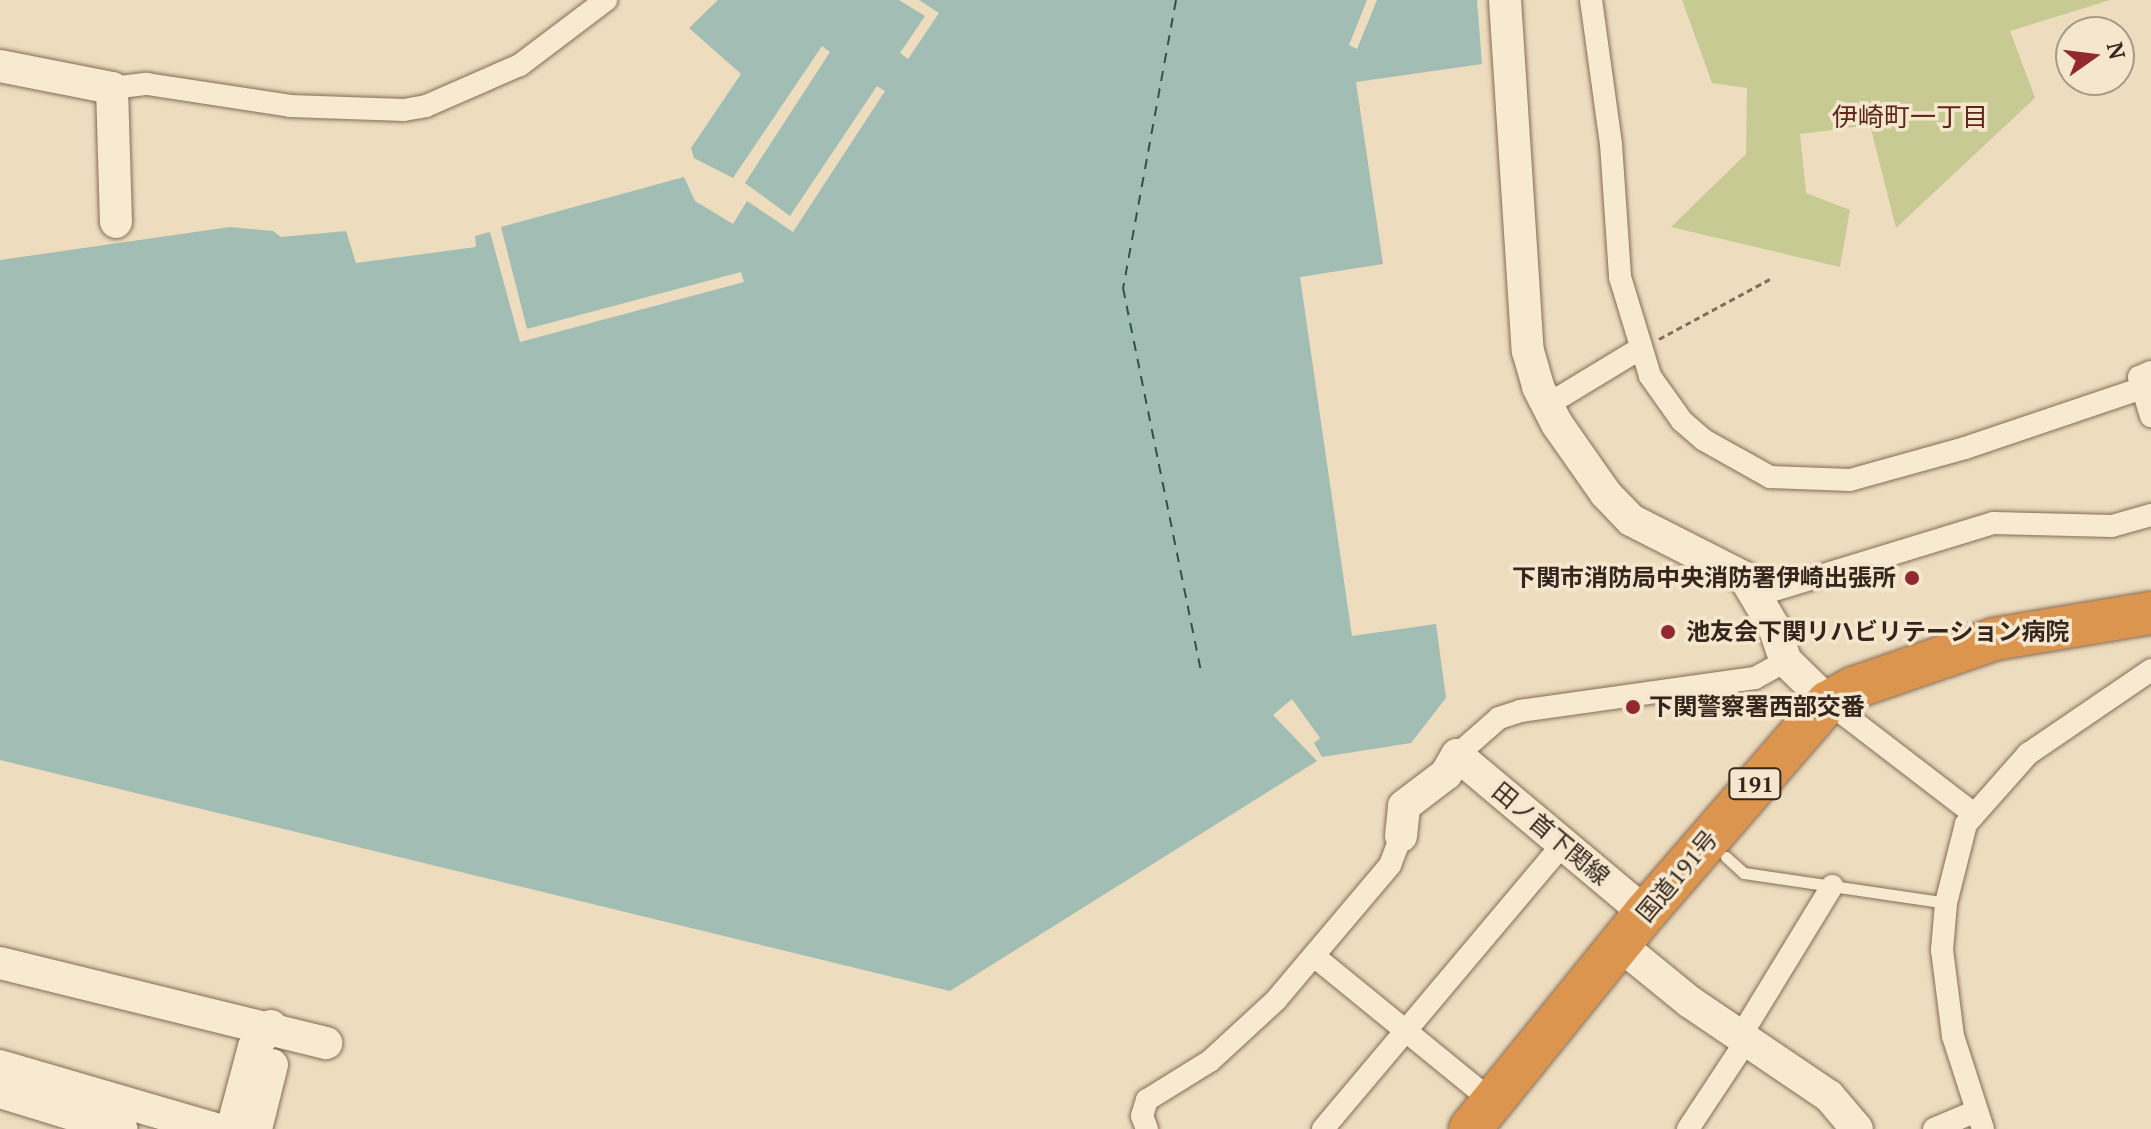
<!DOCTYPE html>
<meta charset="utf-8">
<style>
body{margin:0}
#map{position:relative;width:2151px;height:1129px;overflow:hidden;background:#eddcbe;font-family:"PT Serif","Noto Sans JP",serif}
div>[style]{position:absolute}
.green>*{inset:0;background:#c7ca93}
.water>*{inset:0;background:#a2beb4}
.ferry>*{height:2px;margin-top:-1px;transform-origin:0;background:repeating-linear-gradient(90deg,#2b544e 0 10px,transparent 0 18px)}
.path>*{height:3px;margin-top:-1.5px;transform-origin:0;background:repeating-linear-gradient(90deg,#846c57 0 6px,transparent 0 10px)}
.roads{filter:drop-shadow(0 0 2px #846c57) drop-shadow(0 0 2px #846c57)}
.lane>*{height:11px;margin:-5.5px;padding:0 5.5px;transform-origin:5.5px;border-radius:5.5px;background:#f8ead1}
.street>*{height:22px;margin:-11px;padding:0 11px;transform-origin:11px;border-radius:11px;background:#f8ead1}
.secondary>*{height:32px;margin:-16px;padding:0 16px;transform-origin:16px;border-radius:16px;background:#f8ead1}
.highway>*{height:42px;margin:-21px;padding:0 21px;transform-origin:21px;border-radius:21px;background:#dc954f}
.dots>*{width:22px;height:22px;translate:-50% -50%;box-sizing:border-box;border:4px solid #f4e7ce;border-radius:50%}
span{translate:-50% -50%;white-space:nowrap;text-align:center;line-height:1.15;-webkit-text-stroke:7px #f4e7ce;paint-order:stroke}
.shield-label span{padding:2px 6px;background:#f4e7ce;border:2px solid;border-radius:6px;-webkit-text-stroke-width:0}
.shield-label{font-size:22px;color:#34261c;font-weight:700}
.poi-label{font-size:24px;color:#34261c;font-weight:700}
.right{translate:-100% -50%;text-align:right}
.left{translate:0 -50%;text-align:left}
.street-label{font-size:24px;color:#34261c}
.neighbourhood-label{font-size:26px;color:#60261c}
.north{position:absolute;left:2055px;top:16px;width:80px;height:80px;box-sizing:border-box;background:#f4e7ce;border:2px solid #a79a87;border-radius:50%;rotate:76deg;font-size:22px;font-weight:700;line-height:32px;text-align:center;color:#34261c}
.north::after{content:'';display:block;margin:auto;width:28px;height:36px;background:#922930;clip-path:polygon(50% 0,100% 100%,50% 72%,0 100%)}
</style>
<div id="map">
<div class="green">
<i style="clip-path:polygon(1682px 0,2110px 0,2010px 31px,2035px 98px,1896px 228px,1870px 125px,1800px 134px,1806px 193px,1850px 210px,1840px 267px,1671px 227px,1746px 154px,1747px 88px,1712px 83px)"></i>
</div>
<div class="water">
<i style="clip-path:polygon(718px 0,899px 0,925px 16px,900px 53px,908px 59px,939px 13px,919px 0,1367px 0,1349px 45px,1357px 49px,1377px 0,1477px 0,1482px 64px,1356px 82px,1383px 264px,1300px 277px,1352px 636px,1436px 624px,1446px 698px,1411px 743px,1322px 757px,1314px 743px,1320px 738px,1292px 699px,1273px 715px,1317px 761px,950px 991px,0 760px,0 260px,230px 227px,273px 231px,281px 237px,346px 231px,356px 263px,476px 247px,475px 236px,490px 232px,520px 342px,744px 282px,741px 272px,527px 329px,501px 227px,684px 177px,695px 201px,733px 224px,747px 201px,793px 232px,885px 91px,877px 86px,790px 216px,745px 183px,830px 52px,822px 46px,733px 178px,694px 158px,691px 148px,741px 74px,689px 28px)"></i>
</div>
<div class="ferry">
<i style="left:1176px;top:0;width:293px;rotate:100.4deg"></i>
<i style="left:1123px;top:288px;width:395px;rotate:78.5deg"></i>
</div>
<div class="path">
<i style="left:1659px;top:339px;width:128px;rotate:-28.4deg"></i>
</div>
<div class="roads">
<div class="lane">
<i style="left:1726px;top:857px;width:24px;rotate:42deg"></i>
<i style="left:1744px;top:873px;width:204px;rotate:8.4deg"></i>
</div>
<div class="street">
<i style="left:1591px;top:0;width:145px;rotate:82.1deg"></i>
<i style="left:1611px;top:144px;width:133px;rotate:86.1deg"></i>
<i style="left:1620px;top:277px;width:103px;rotate:73.1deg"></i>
<i style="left:1650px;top:376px;width:55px;rotate:54.6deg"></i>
<i style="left:1682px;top:421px;width:29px;rotate:41deg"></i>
<i style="left:1704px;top:440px;width:76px;rotate:29.3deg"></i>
<i style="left:1770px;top:477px;width:80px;rotate:2.1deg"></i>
<i style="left:1850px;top:480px;width:119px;rotate:-15.5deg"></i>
<i style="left:1965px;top:448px;width:187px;rotate:-18.7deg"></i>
<i style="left:112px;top:88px;width:35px;rotate:-7deg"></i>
<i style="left:147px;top:84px;width:145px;rotate:8.7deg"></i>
<i style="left:290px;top:106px;width:114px;rotate:2deg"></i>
<i style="left:404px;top:110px;width:22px;rotate:-10deg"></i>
<i style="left:426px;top:106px;width:103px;rotate:-23.6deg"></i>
<i style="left:520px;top:65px;width:108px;rotate:-37.1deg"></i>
<i style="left:2151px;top:372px;width:13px;rotate:157deg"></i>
<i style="left:2139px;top:377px;width:41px;rotate:72.9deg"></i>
<i style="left:1547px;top:405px;width:110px;rotate:-31.2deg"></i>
<i style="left:1758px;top:595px;width:246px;rotate:-17deg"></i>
<i style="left:1993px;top:523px;width:119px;rotate:1.4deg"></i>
<i style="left:2112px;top:526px;width:41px;rotate:-15.8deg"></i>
<i style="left:1828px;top:702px;width:184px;rotate:37.5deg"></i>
<i style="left:1457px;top:755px;width:56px;rotate:-41.4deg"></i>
<i style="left:1499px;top:718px;width:22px;rotate:-18deg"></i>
<i style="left:1520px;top:711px;width:237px;rotate:-8deg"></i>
<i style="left:1755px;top:678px;width:35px;rotate:-29deg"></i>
<i style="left:1314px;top:956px;width:231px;rotate:39.2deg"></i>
<i style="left:1740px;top:1037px;width:177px;rotate:-58.6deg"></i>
<i style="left:1147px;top:1129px;width:14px;rotate:-111deg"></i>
<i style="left:1142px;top:1116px;width:17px;rotate:-73deg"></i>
<i style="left:1147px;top:1100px;width:74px;rotate:-31.8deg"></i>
<i style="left:1210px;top:1061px;width:90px;rotate:-42.7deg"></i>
<i style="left:1276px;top:1000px;width:177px;rotate:-49.8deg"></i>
<i style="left:1390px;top:865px;width:31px;rotate:-69deg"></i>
<i style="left:1323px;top:1129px;width:373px;rotate:-49.9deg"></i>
<i style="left:1688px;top:1129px;width:105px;rotate:-56.6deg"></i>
<i style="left:1934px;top:1129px;width:43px;rotate:-23deg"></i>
<i style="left:1983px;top:1129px;width:98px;rotate:-107.9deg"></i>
<i style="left:1953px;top:1036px;width:87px;rotate:-97.3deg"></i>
<i style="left:1942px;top:950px;width:47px;rotate:-85.1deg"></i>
<i style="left:1946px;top:903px;width:81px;rotate:-75.8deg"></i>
<i style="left:1966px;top:824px;width:94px;rotate:-48.5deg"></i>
<i style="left:2028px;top:754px;width:149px;rotate:-34.3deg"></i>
</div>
<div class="secondary">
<i style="left:1505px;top:0;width:352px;rotate:86.3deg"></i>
<i style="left:1528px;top:351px;width:37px;rotate:74deg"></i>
<i style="left:1538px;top:387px;width:42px;rotate:62.8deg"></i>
<i style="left:1557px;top:424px;width:85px;rotate:55deg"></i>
<i style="left:1606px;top:494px;width:36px;rotate:46deg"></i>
<i style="left:1631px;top:520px;width:128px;rotate:27deg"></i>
<i style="left:1745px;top:578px;width:57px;rotate:59.4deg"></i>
<i style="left:1774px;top:627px;width:36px;rotate:71deg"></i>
<i style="left:1786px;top:661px;width:59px;rotate:44.3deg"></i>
<i style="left:0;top:66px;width:114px;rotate:11.1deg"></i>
<i style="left:112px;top:88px;width:134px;rotate:88.3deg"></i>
<i style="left:1401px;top:836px;width:30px;rotate:-84deg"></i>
<i style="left:1404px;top:806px;width:53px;rotate:-37.3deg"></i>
<i style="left:1446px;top:774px;width:22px;rotate:-60deg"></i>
<i style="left:1457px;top:755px;width:246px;rotate:40deg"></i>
<i style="left:1620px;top:945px;width:90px;rotate:39.2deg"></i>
<i style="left:1690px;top:1002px;width:168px;rotate:34.1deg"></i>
<i style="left:1829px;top:1096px;width:43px;rotate:49.7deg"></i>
<i style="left:0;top:963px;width:336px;rotate:13.8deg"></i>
<i style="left:0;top:1066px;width:224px;rotate:16.3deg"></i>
<i style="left:0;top:1092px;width:127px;rotate:17deg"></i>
<i style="left:232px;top:1129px;width:85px;rotate:-75deg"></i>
<i style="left:254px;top:1047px;width:27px;rotate:-51deg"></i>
<i style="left:256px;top:1129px;width:66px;rotate:-76deg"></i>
</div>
<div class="highway">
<i style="left:1470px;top:1129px;width:278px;rotate:-51deg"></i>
<i style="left:1645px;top:913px;width:279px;rotate:-49.1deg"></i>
<i style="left:1828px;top:702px;width:29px;rotate:-29deg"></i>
<i style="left:1853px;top:688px;width:150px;rotate:-19deg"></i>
<i style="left:1995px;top:639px;width:158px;rotate:-9.5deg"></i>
</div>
</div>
<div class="dots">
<i style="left:1912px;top:578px;background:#922930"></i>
<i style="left:1668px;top:632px;background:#922930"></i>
<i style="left:1633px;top:707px;background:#922930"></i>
</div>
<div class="shield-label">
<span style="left:1755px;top:784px">191</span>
</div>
<div class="poi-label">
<span class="right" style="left:1896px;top:578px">下関市消防局中央消防署伊崎出張所</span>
<span class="left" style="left:1686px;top:632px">池友会下関リハビリテーション病院</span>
<span class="left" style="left:1649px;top:707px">下関警察署西部交番</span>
</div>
<div class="street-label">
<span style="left:1551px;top:834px;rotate:40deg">田ノ首下関線</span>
<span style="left:1677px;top:876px;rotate:-50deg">国道191号</span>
</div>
<div class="neighbourhood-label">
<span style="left:1910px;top:117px">伊崎町一丁目</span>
</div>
<div class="north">N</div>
</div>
